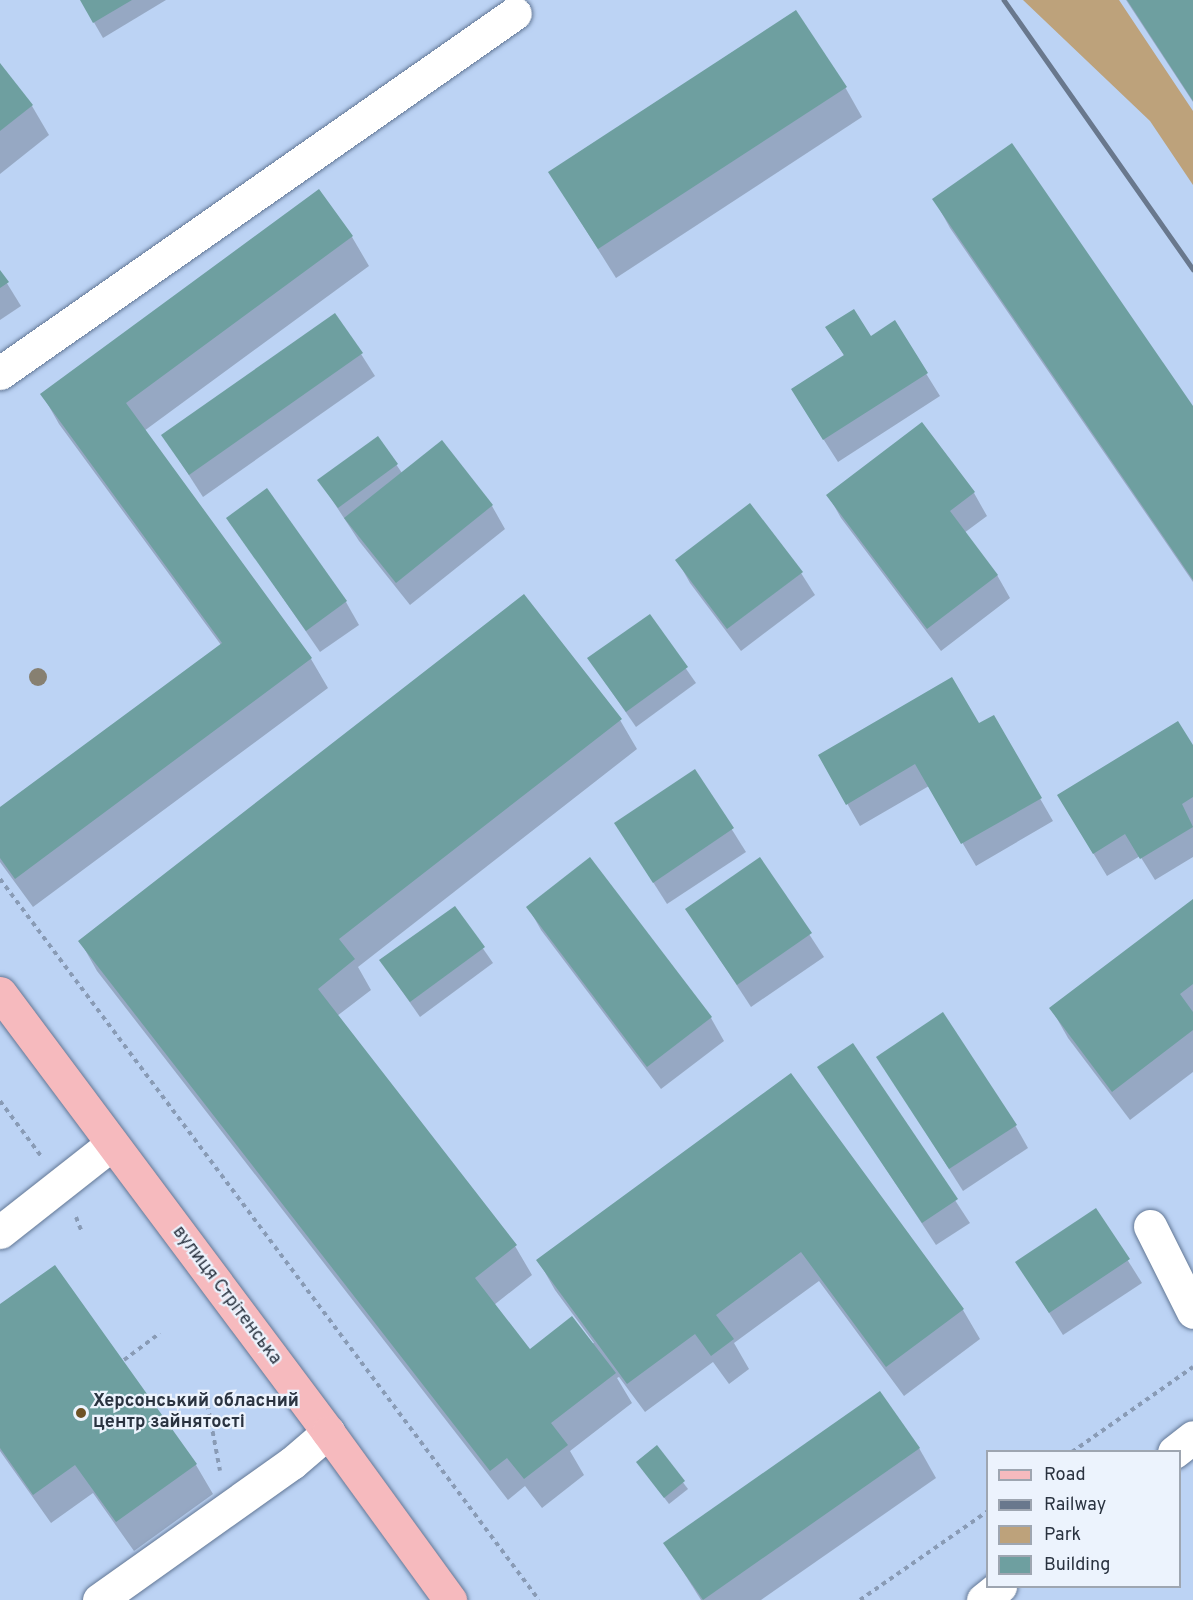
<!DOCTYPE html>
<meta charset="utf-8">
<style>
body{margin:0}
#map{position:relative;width:1193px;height:1600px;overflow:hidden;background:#bcd3f4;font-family:Overpass,sans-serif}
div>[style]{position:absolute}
.green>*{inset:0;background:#bda27b}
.shadow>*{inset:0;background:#0003}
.building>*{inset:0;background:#6e9fa0}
.path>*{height:4px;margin-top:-2px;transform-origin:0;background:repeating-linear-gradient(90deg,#899bb5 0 4.5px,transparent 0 9px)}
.roads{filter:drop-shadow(0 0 2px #627795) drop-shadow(0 0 2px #627795)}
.minor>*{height:33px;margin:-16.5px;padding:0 16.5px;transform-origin:16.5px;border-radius:16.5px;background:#fff}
.major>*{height:33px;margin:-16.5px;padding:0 16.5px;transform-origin:16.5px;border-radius:16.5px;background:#f6babe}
.rail>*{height:4.5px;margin:-2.25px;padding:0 2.25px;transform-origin:2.25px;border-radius:2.25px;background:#69788d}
.trees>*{width:18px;height:18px;margin:-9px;border-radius:50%;background:#878071}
.dots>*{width:16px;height:16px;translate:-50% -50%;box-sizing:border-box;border:3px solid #ecf3fd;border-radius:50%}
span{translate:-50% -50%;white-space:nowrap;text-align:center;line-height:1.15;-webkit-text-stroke:4.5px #ecf3fd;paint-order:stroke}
.street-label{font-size:18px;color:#2a3340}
.poi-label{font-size:18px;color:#2a3340;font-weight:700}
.left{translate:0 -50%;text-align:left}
.legend{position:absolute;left:986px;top:1450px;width:195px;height:138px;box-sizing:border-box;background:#ecf3fd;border:2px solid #9ea6b1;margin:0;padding:8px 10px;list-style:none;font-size:18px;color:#2a3340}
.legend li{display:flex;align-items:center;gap:12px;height:30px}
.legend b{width:30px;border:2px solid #9ea6b1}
</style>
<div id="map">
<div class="green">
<i style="clip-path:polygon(1023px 0,1119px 0,1193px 111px,1193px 185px,1150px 121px)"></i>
</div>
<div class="shadow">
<i style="clip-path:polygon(81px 0,166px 0,103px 38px)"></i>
<i style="clip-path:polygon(1126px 0,1193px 0,1193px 102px)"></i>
<i style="clip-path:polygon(0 66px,32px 106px,49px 135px,0 174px)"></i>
<i style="clip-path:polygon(845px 87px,862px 117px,616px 278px,550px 173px)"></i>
<i style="clip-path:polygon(319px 191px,352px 237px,369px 266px,144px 431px,311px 659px,328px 688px,33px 907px,0 862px,0 809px,221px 645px,59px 424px,42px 394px)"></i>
<i style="clip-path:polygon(934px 199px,1193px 409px,1193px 582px,950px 228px)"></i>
<i style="clip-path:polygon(0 272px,21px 306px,0 320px)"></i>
<i style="clip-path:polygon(894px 322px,940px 396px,838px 462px,806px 412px,845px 357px,827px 328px,870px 338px)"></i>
<i style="clip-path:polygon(361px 354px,375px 376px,203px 497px,163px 435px)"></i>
<i style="clip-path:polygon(378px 438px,402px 473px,441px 442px,492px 506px,505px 529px,410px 605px,359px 541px,319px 480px)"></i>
<i style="clip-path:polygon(974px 493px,987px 516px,964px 533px,997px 575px,1010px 598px,941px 651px,841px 518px,828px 495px)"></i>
<i style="clip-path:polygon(228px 518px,346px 602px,359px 625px,320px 652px)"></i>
<i style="clip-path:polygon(677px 560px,801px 573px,815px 595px,741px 651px,690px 583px)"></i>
<i style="clip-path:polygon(649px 616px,696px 683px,636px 727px,589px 659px)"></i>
<i style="clip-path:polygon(993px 717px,1053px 821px,976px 866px,929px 786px,860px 826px,820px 756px,979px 725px)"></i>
<i style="clip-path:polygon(620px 720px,637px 749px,358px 967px,371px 990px,337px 1016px,515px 1246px,532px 1275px,494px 1305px,530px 1351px,594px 1343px,555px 1290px,538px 1260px,790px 1075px,963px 1310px,980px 1339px,904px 1396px,819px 1281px,734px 1343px,749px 1369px,729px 1384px,713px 1362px,645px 1412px,619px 1377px,617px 1378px,632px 1403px,570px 1451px,584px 1475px,542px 1508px,525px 1486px,508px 1500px,97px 971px,80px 941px)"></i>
<i style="clip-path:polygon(1193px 748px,1193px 857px,1155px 880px,1140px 856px,1107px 876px,1072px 818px)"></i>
<i style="clip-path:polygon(695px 771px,746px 852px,667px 904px,616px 824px)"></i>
<i style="clip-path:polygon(590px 859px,711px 1018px,724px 1041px,661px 1089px,541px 930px,528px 907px)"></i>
<i style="clip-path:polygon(760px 859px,824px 957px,751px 1007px,687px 909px)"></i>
<i style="clip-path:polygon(1193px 901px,1193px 1072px,1130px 1120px,1068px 1038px,1051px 1008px)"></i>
<i style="clip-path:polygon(455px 908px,493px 963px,420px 1017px,381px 961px)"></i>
<i style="clip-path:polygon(853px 1045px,970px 1223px,936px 1245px,819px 1067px)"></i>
<i style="clip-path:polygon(878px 1057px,1015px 1125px,1028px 1148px,963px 1191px)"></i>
<i style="clip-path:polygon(1096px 1210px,1142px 1283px,1063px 1335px,1017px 1262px)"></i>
<i style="clip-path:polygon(55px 1267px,196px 1465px,213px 1494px,134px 1551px,93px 1493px,51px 1523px,0 1451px,0 1306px)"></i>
<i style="clip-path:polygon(656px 1447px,688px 1489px,669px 1504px,637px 1462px)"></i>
<i style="clip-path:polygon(919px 1448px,936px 1478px,761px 1600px,701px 1600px,665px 1543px)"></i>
</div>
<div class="building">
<i style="clip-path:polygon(80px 0,132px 0,93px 23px)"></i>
<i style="clip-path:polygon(1127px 0,1193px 0,1193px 101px)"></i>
<i style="clip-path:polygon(796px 10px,847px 87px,598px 249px,548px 172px)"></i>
<i style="clip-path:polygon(0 63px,33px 105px,0 131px)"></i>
<i style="clip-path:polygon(1012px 143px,1193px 406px,1193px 580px,932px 199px)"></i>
<i style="clip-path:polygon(319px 189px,353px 236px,126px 403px,312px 658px,15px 879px,0 858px,0 807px,222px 643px,40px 394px)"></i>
<i style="clip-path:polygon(0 270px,9px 282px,0 288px)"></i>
<i style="clip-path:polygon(854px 309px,871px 336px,895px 320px,928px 373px,823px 440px,791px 389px,844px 355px,825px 327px)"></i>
<i style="clip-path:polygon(335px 313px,363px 353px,189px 475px,161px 435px)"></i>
<i style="clip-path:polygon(922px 422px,975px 492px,950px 511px,998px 575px,927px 629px,826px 495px)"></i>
<i style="clip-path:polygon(378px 436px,398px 464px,338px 508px,317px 480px)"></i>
<i style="clip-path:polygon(442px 440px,493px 505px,396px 583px,344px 518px)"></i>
<i style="clip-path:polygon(267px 488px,347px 601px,306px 631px,226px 518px)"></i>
<i style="clip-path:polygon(750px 503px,803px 572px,727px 629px,675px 560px)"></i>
<i style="clip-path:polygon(524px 594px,622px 719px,339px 939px,355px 959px,318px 989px,517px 1245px,475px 1278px,530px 1349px,572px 1316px,616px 1373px,551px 1423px,568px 1445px,524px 1479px,507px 1458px,490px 1471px,78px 941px)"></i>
<i style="clip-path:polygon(650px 614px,688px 667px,626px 712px,587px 658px)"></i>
<i style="clip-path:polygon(952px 677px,979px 723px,994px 715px,1042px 798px,961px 844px,915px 764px,846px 805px,818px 755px)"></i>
<i style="clip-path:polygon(1178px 721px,1193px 745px,1193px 797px,1182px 804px,1193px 827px,1140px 859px,1125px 834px,1093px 854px,1057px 795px)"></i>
<i style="clip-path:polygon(695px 769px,734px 828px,653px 883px,614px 823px)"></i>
<i style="clip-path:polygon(590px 857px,712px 1017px,647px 1067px,526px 907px)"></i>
<i style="clip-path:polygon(760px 857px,812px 933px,737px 985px,685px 909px)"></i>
<i style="clip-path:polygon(1193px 899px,1193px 984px,1180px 994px,1193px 1012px,1193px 1030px,1112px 1092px,1049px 1008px)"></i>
<i style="clip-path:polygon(455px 906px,485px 947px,410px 1002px,379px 960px)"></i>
<i style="clip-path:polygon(943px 1012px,1017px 1125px,949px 1169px,876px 1057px)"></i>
<i style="clip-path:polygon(853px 1043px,958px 1199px,922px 1223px,817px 1067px)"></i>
<i style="clip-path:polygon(791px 1073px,964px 1309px,886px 1367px,801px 1252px,716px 1315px,734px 1339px,711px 1356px,695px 1334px,627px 1384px,536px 1260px)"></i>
<i style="clip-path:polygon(1096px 1208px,1130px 1259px,1049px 1313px,1015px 1262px)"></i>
<i style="clip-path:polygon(55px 1265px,197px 1464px,116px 1522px,75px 1465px,33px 1495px,0 1448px,0 1304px)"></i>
<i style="clip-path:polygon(880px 1391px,920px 1448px,703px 1600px,663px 1543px)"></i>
<i style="clip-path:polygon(657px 1445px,685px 1481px,664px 1498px,636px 1462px)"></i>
</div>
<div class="path">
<i style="left:0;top:879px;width:900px;rotate:53.22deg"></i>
<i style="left:0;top:1101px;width:69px;rotate:53.3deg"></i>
<i style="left:76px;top:1217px;width:14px;rotate:69deg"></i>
<i style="left:124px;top:1360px;width:45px;rotate:-36.9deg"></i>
<i style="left:206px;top:1396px;width:76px;rotate:79.4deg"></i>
<i style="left:1072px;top:1452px;width:148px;rotate:-35.1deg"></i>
<i style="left:860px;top:1600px;width:156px;rotate:-34.8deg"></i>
</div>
<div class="roads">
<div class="minor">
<i style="left:0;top:373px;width:628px;rotate:-34.95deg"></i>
<i style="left:1150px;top:1226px;width:96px;rotate:63.4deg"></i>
<i style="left:0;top:1232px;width:142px;rotate:-38.2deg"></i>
<i style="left:1174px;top:1452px;width:24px;rotate:-38deg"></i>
<i style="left:99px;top:1600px;width:237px;rotate:-35.4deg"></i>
<i style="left:292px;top:1463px;width:48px;rotate:-40.7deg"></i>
<i style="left:983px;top:1600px;width:22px;rotate:-39deg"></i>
</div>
<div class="major">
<i style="left:0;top:993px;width:548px;rotate:53.23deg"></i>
<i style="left:328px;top:1432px;width:208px;rotate:54deg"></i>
</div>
</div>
<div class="rail">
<i style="left:1004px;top:0;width:329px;rotate:54.9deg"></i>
</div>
<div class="trees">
<i style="left:38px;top:677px"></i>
</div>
<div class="dots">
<i style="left:81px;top:1413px;background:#6e5225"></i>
</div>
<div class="street-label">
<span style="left:226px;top:1296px;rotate:53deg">вулиця Стрітенська</span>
</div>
<div class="poi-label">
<span class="left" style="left:93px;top:1413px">Херсонський обласний<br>центр зайнятості</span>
</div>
<ul class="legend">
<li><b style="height:8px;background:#f6babe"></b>Road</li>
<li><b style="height:8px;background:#69788d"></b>Railway</li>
<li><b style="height:16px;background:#bda27b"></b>Park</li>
<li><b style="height:16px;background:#6e9fa0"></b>Building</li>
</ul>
</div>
